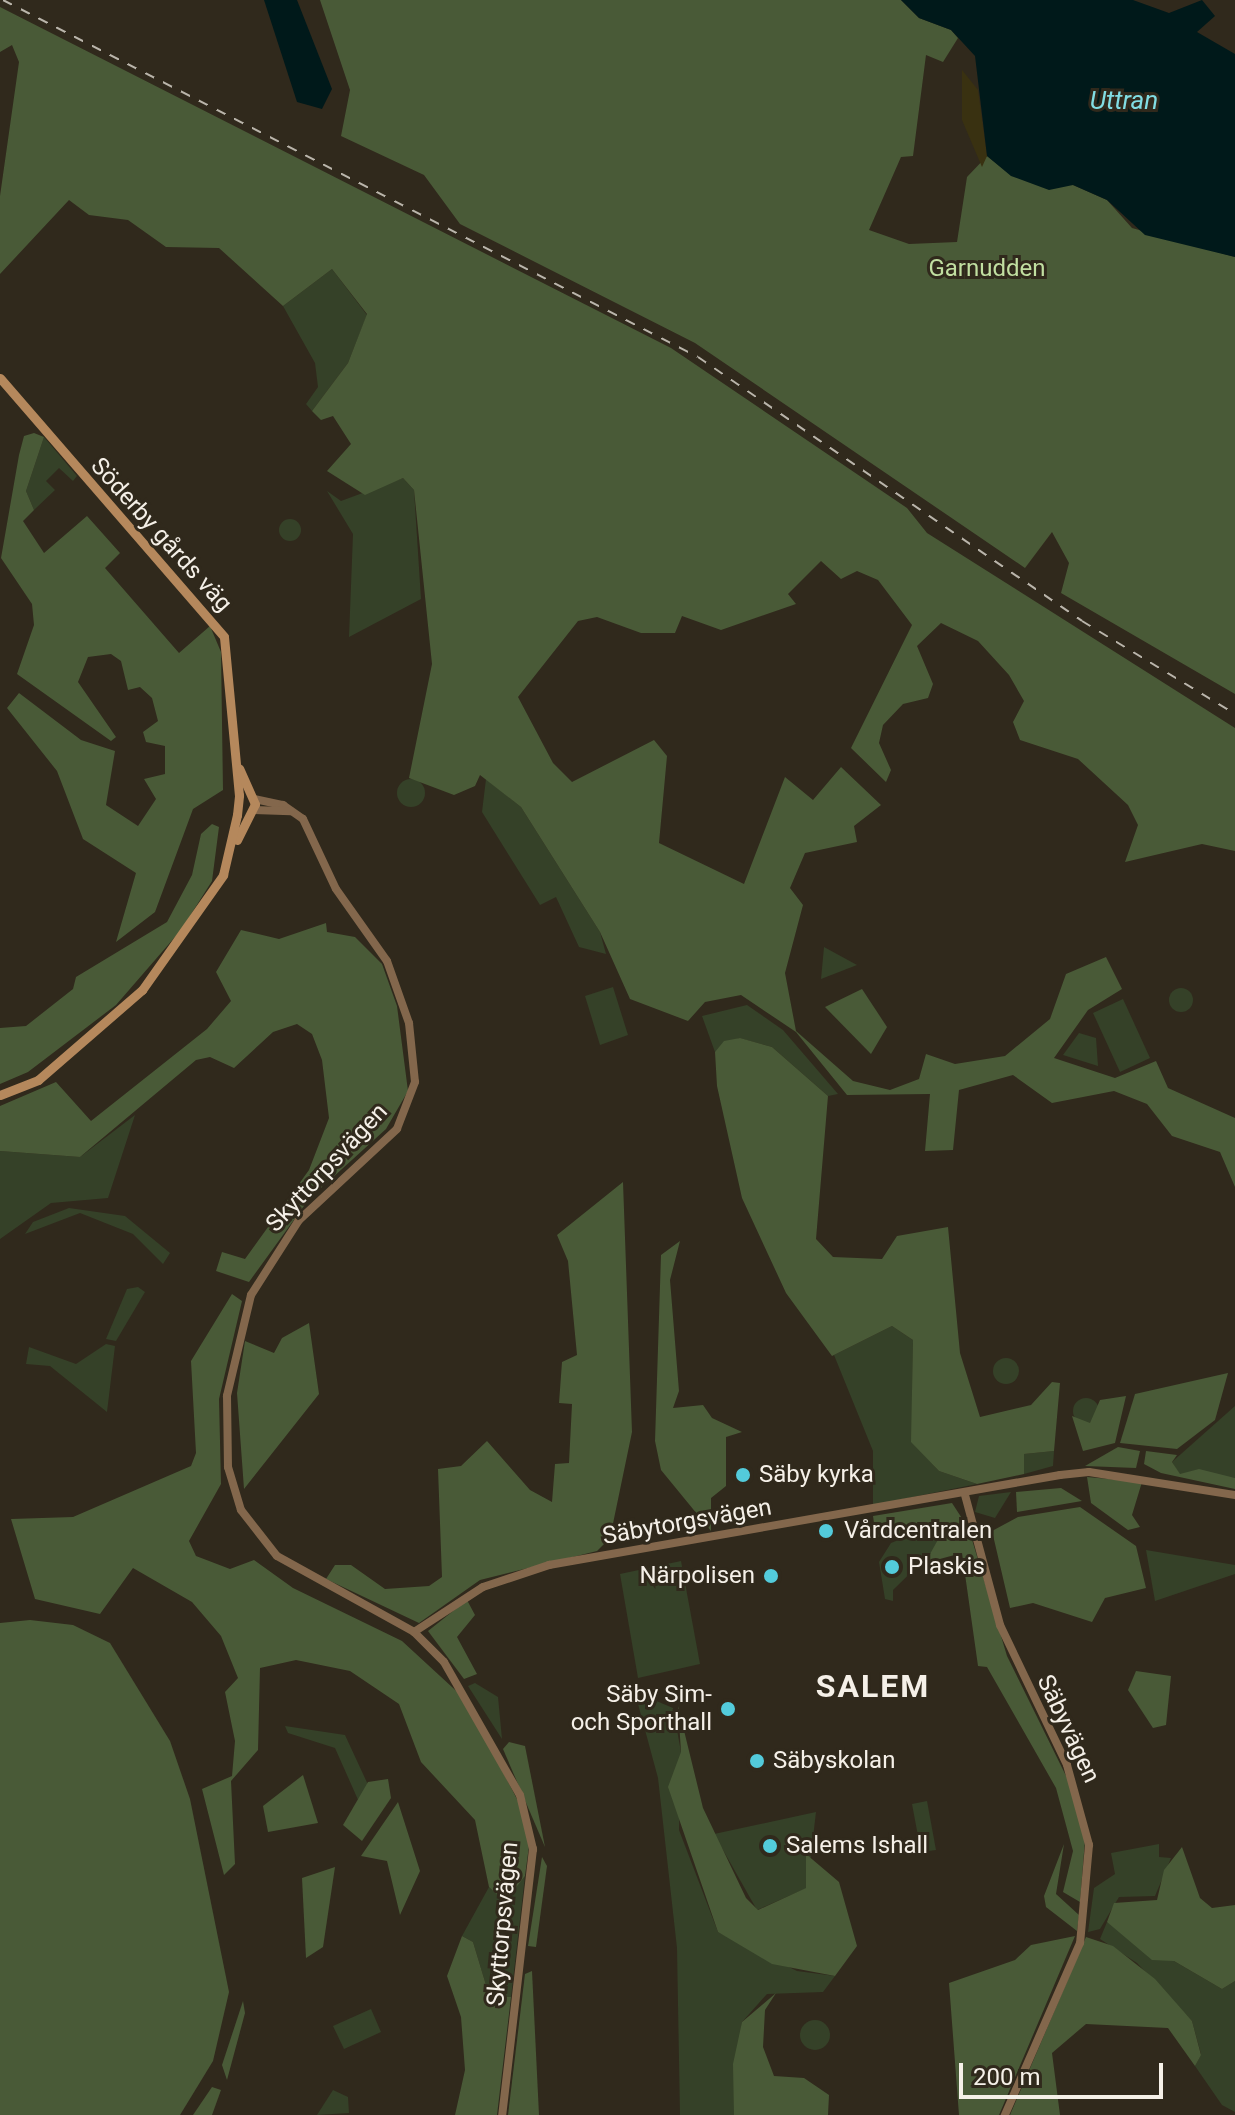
<!DOCTYPE html>
<meta charset="utf-8">
<style>
body{margin:0}
#map{position:relative;width:1235px;height:2115px;overflow:hidden;background:#30291c;font-family:Roboto,sans-serif}
div>[style]{position:absolute}
.green>*{inset:0;background:#354128}
.round{border-radius:50%}
.forest>*{inset:0;background:#495a37}
.sand>*{inset:0;background:#393111}
.water>*{inset:0;background:#00191a}
.tertiary>*{height:8px;margin:-4px;padding:0 4px;transform-origin:4px;border-radius:4px;background:#83674c}
.secondary>*{height:9px;margin:-4.5px;padding:0 4.5px;transform-origin:4.5px;border-radius:4.5px;background:#b5885c}
.rail>*{height:2px;margin-top:-1px;transform-origin:0;background:repeating-linear-gradient(90deg,#bab5ab 0 10px,transparent 0 20px)}
.dots>*{width:22px;height:22px;translate:-50% -50%;box-sizing:border-box;border:4px solid #30291c;border-radius:50%}
span{translate:-50% -50%;white-space:nowrap;text-align:center;line-height:1.15;-webkit-text-stroke:6px #30291c;paint-order:stroke}
.park-label{font-size:24px;color:#c1dfa1}
.street-label{font-size:24px;color:#f5f0e8}
.poi-label{font-size:24px;color:#f5f0e8}
.left{translate:0 -50%;text-align:left}
.right{translate:-100% -50%;text-align:right}
.water-label{font-size:26px;color:#81dde3;font-style:italic}
.district-label{font-size:32px;color:#f5f0e8;font-weight:700;letter-spacing:2px}
.scale{position:absolute;left:959px;top:2063px;width:204px;height:36px;box-sizing:border-box;border:4px solid #f5f0e8;border-top:0;padding-left:10px;font-size:24px;line-height:28px;white-space:nowrap;color:#f5f0e8;-webkit-text-stroke:6px #30291c;paint-order:stroke}
</style>
<div id="map">
<div class="green">
<i style="clip-path:polygon(332px 269px,367px 315px,348px 363px,312px 411px,306px 404px,318px 387px,315px 363px,283px 306px)"></i>
<i style="clip-path:polygon(44px 437px,77px 476px,73px 481px,59px 468px,46px 481px,55px 490px,34px 510px,26px 491px)"></i>
<i style="clip-path:polygon(403px 478px,414px 490px,421px 599px,349px 637px,353px 534px,327px 491px,341px 501px)"></i>
<i class="round" style="left:279px;top:519px;width:22px;height:22px"></i>
<i style="clip-path:polygon(486px 779px,521px 807px,600px 932px,606px 954px,579px 947px,556px 897px,540px 905px,482px 812px)"></i>
<i class="round" style="left:397px;top:779px;width:28px;height:28px"></i>
<i style="clip-path:polygon(824px 947px,857px 965px,821px 979px)"></i>
<i style="clip-path:polygon(613px 987px,628px 1035px,600px 1045px,585px 996px)"></i>
<i class="round" style="left:1169px;top:988px;width:24px;height:24px"></i>
<i style="clip-path:polygon(1123px 999px,1150px 1058px,1120px 1072px,1093px 1013px)"></i>
<i style="clip-path:polygon(747px 1005px,783px 1030px,838px 1094px,828px 1096px,772px 1047px,739px 1038px,715px 1052px,702px 1016px)"></i>
<i style="clip-path:polygon(1079px 1033px,1096px 1038px,1098px 1066px,1063px 1055px)"></i>
<i style="clip-path:polygon(135px 1115px,108px 1198px,51px 1203px,0 1239px,0 1151px,80px 1157px)"></i>
<i style="clip-path:polygon(69px 1208px,125px 1216px,170px 1253px,163px 1264px,133px 1234px,80px 1213px,25px 1234px,33px 1222px)"></i>
<i style="clip-path:polygon(138px 1287px,145px 1292px,116px 1341px,106px 1339px,127px 1289px)"></i>
<i style="clip-path:polygon(892px 1326px,913px 1340px,912px 1442px,939px 1471px,977px 1484px,873px 1505px,873px 1451px,834px 1355px)"></i>
<i style="clip-path:polygon(106px 1344px,115px 1346px,107px 1412px,50px 1366px,26px 1364px,29px 1347px,76px 1364px)"></i>
<i class="round" style="left:993px;top:1358px;width:26px;height:26px"></i>
<i class="round" style="left:1073px;top:1398px;width:26px;height:26px"></i>
<i style="clip-path:polygon(1235px 1406px,1235px 1478px,1179px 1474px,1172px 1462px)"></i>
<i style="clip-path:polygon(1054px 1451px,1053px 1466px,1024px 1474px,1024px 1454px)"></i>
<i style="clip-path:polygon(1011px 1492px,995px 1518px,975px 1512px,979px 1496px)"></i>
<i style="clip-path:polygon(913px 1534px,940px 1536px,940px 1544px,893px 1590px,893px 1601px,885px 1599px,879px 1562px,891px 1543px)"></i>
<i style="clip-path:polygon(1146px 1550px,1235px 1565px,1235px 1574px,1155px 1601px)"></i>
<i style="clip-path:polygon(681px 1561px,700px 1664px,638px 1678px,620px 1574px)"></i>
<i style="clip-path:polygon(475px 1683px,498px 1697px,502px 1739px,468px 1686px)"></i>
<i style="clip-path:polygon(647px 1697px,673px 1708px,681px 1752px,679px 1830px,718px 1932px,797px 1971px,835px 1976px,823px 1992px,767px 1994px,742px 2022px,734px 2115px,680px 2115px,677px 1948px,658px 1778px,638px 1704px)"></i>
<i style="clip-path:polygon(285px 1726px,345px 1735px,370px 1789px,359px 1802px,335px 1748px,288px 1733px)"></i>
<i style="clip-path:polygon(927px 1801px,936px 1850px,921px 1852px,912px 1804px)"></i>
<i style="clip-path:polygon(816px 1812px,807px 1888px,757px 1910px,714px 1834px)"></i>
<i style="clip-path:polygon(1159px 1844px,1159px 1857px,1171px 1858px,1155px 1896px,1119px 1897px,1100px 1929px,1088px 1932px,1094px 1888px,1115px 1874px,1111px 1853px)"></i>
<i style="clip-path:polygon(525px 1876px,511px 1997px,489px 1995px,473px 1942px,462px 1936px,489px 1887px,505px 1901px)"></i>
<i style="clip-path:polygon(1107px 1922px,1222px 1989px,1235px 1981px,1235px 2112px,1222px 2105px,1195px 2066px,1201px 2054px,1192px 2021px,1137px 1963px,1100px 1939px)"></i>
<i style="clip-path:polygon(371px 2009px,381px 2032px,344px 2049px,333px 2026px)"></i>
<i class="round" style="left:800px;top:2020px;width:30px;height:30px"></i>
<i style="clip-path:polygon(333px 2090px,348px 2097px,349px 2113px,317px 2115px)"></i>
</div>
<div class="forest">
<i style="clip-path:polygon(320px 0,901px 0,919px 18px,951px 30px,958px 38px,943px 62px,926px 55px,913px 156px,901px 157px,869px 230px,909px 244px,957px 242px,967px 177px,987px 156px,1011px 175px,1073px 185px,1107px 200px,1132px 228px,1235px 257px,1235px 694px,1061px 593px,1069px 563px,1052px 532px,1025px 568px,695px 343px,460px 224px,424px 175px,341px 136px,350px 90px)"></i>
<i style="clip-path:polygon(0 7px,671px 348px,907px 508px,927px 533px,1235px 728px,1235px 851px,1202px 844px,1125px 862px,1138px 825px,1128px 805px,1078px 759px,1020px 740px,1013px 722px,1024px 701px,1009px 675px,978px 641px,941px 623px,917px 646px,933px 684px,928px 698px,903px 704px,883px 725px,879px 743px,891px 770px,886px 782px,851px 748px,912px 625px,878px 580px,857px 571px,841px 579px,821px 561px,788px 594px,796px 604px,721px 630px,682px 616px,675px 633px,641px 633px,597px 617px,578px 621px,518px 697px,553px 763px,572px 782px,654px 740px,667px 756px,659px 843px,744px 884px,785px 777px,813px 800px,841px 767px,881px 805px,854px 826px,857px 842px,805px 853px,790px 888px,803px 905px,785px 973px,796px 1031px,853px 1081px,890px 1090px,919px 1079px,926px 1054px,955px 1064px,1005px 1056px,1050px 1019px,1066px 974px,1106px 957px,1122px 989px,1088px 1010px,1054px 1058px,1115px 1078px,1156px 1061px,1168px 1088px,1235px 1118px,1235px 1187px,1220px 1152px,1172px 1136px,1147px 1104px,1114px 1091px,1052px 1103px,1013px 1075px,959px 1090px,953px 1150px,925px 1151px,930px 1094px,847px 1095px,796px 1032px,741px 995px,705px 1002px,688px 1021px,630px 999px,600px 932px,521px 807px,480px 775px,475px 786px,454px 795px,409px 778px,432px 664px,414px 490px,403px 478px,365px 495px,327px 471px,351px 444px,333px 416px,321px 420px,312px 411px,348px 363px,367px 314px,332px 269px,283px 306px,219px 248px,166px 247px,128px 220px,89px 215px,69px 200px,0 274px,0 196px,19px 62px,12px 45px,0 52px)"></i>
<i style="clip-path:polygon(34px 433px,44px 437px,26px 491px,34px 510px,23px 521px,44px 553px,87px 516px,120px 553px,105px 568px,179px 653px,210px 626px,221px 652px,223px 790px,193px 809px,155px 912px,116px 942px,136px 873px,83px 839px,57px 771px,7px 708px,19px 693px,81px 740px,115px 751px,106px 805px,138px 826px,156px 799px,144px 779px,165px 774px,165px 746px,146px 742px,143px 732px,158px 721px,152px 698px,140px 687px,128px 690px,121px 661px,111px 654px,88px 657px,78px 682px,116px 737px,111px 741px,17px 674px,34px 625px,32px 604px,1px 558px,19px 455px,24px 436px)"></i>
<i style="clip-path:polygon(212px 824px,219px 827px,212px 881px,181px 930px,116px 1005px,28px 1072px,0 1084px,0 1028px,26px 1026px,73px 989px,76px 977px,167px 922px,192px 875px,201px 834px)"></i>
<i style="clip-path:polygon(326px 923px,327px 932px,355px 937px,382px 964px,397px 1006px,408px 1091px,386px 1129px,309px 1199px,249px 1282px,216px 1271px,222px 1252px,245px 1259px,309px 1170px,329px 1118px,322px 1060px,312px 1034px,297px 1024px,273px 1032px,234px 1068px,210px 1057px,196px 1060px,80px 1157px,0 1151px,0 1106px,56px 1082px,91px 1121px,207px 1029px,231px 1001px,216px 972px,241px 930px,279px 939px)"></i>
<i style="clip-path:polygon(862px 989px,887px 1027px,871px 1054px,825px 1007px)"></i>
<i style="clip-path:polygon(740px 1038px,772px 1047px,828px 1096px,816px 1239px,833px 1257px,882px 1259px,897px 1236px,948px 1227px,960px 1353px,980px 1417px,1031px 1405px,1052px 1382px,1060px 1383px,1054px 1451px,1024px 1454px,1024px 1474px,977px 1484px,939px 1471px,911px 1442px,913px 1340px,892px 1326px,832px 1356px,786px 1293px,742px 1198px,717px 1086px,715px 1052px,724px 1041px)"></i>
<i style="clip-path:polygon(623px 1182px,632px 1432px,610px 1538px,597px 1551px,480px 1580px,419px 1623px,326px 1579px,335px 1565px,351px 1565px,385px 1589px,429px 1586px,442px 1577px,438px 1469px,461px 1466px,487px 1441px,530px 1490px,552px 1502px,555px 1464px,569px 1463px,572px 1404px,559px 1403px,562px 1362px,577px 1355px,568px 1261px,557px 1235px)"></i>
<i style="clip-path:polygon(680px 1241px,670px 1280px,679px 1391px,673px 1408px,703px 1405px,712px 1418px,742px 1432px,726px 1437px,726px 1486px,711px 1498px,711px 1531px,661px 1470px,655px 1441px,661px 1255px)"></i>
<i style="clip-path:polygon(232px 1294px,242px 1301px,219px 1399px,221px 1484px,189px 1541px,196px 1556px,230px 1569px,254px 1560px,293px 1588px,402px 1641px,465px 1699px,519px 1803px,529px 1846px,525px 1876px,505px 1902px,489px 1887px,475px 1820px,421px 1762px,399px 1704px,350px 1671px,296px 1660px,260px 1668px,258px 1750px,231px 1781px,235px 1864px,224px 1875px,202px 1789px,232px 1776px,235px 1741px,225px 1692px,238px 1678px,221px 1636px,192px 1602px,133px 1568px,100px 1614px,35px 1599px,11px 1519px,73px 1517px,191px 1466px,196px 1453px,191px 1361px)"></i>
<i style="clip-path:polygon(309px 1323px,319px 1394px,244px 1489px,237px 1393px,245px 1341px,274px 1353px,282px 1338px)"></i>
<i style="clip-path:polygon(1228px 1373px,1215px 1420px,1177px 1449px,1120px 1443px,1135px 1394px)"></i>
<i style="clip-path:polygon(1126px 1396px,1115px 1443px,1083px 1451px,1072px 1416px,1090px 1423px,1100px 1400px)"></i>
<i style="clip-path:polygon(1118px 1447px,1140px 1451px,1136px 1468px,1085px 1466px)"></i>
<i style="clip-path:polygon(1146px 1451px,1177px 1455px,1172px 1462px,1180px 1474px,1199px 1469px,1235px 1478px,1235px 1489px,1161px 1473px,1144px 1464px)"></i>
<i style="clip-path:polygon(1087px 1477px,1142px 1482px,1132px 1515px,1140px 1527px,1128px 1530px,1091px 1503px)"></i>
<i style="clip-path:polygon(1061px 1488px,1082px 1501px,1017px 1512px,1016px 1492px)"></i>
<i style="clip-path:polygon(952px 1503px,967px 1526px,876px 1537px,873px 1516px)"></i>
<i style="clip-path:polygon(1080px 1507px,1136px 1546px,1146px 1588px,1105px 1598px,1092px 1622px,1033px 1603px,1010px 1608px,992px 1531px,1018px 1517px)"></i>
<i style="clip-path:polygon(970px 1533px,1007px 1656px,1069px 1782px,1085px 1840px,1080px 1902px,1063px 1892px,1073px 1851px,1056px 1788px,987px 1667px,978px 1666px,962px 1553px,925px 1563px,940px 1536px)"></i>
<i style="clip-path:polygon(467px 1600px,475px 1615px,457px 1637px,477px 1674px,464px 1679px,428px 1631px)"></i>
<i style="clip-path:polygon(30px 1620px,73px 1625px,110px 1643px,170px 1741px,190px 1799px,229px 1992px,213px 2061px,180px 2115px,0 2115px,0 1623px)"></i>
<i style="clip-path:polygon(1136px 1671px,1171px 1676px,1166px 1725px,1153px 1728px,1128px 1690px)"></i>
<i style="clip-path:polygon(678px 1706px,703px 1808px,746px 1898px,758px 1910px,806px 1888px,806px 1854px,839px 1882px,857px 1946px,835px 1976px,772px 1964px,718px 1932px,668px 1787px,681px 1752px)"></i>
<i style="clip-path:polygon(509px 1742px,525px 1746px,545px 1847px,503px 1749px)"></i>
<i style="clip-path:polygon(303px 1775px,318px 1823px,268px 1832px,263px 1806px)"></i>
<i style="clip-path:polygon(388px 1779px,391px 1798px,362px 1841px,343px 1825px,368px 1782px)"></i>
<i style="clip-path:polygon(398px 1802px,420px 1871px,400px 1915px,387px 1861px,361px 1856px)"></i>
<i style="clip-path:polygon(1064px 1844px,1056px 1894px,1079px 1915px,1077px 1931px,1046px 1907px,1044px 1896px)"></i>
<i style="clip-path:polygon(1182px 1847px,1200px 1898px,1212px 1908px,1235px 1905px,1235px 1981px,1222px 1989px,1174px 1961px,1152px 1960px,1107px 1922px,1114px 1903px,1157px 1900px,1164px 1870px)"></i>
<i style="clip-path:polygon(542px 1857px,547px 1866px,536px 1947px,528px 1946px)"></i>
<i style="clip-path:polygon(335px 1867px,323px 1947px,306px 1958px,302px 1878px)"></i>
<i style="clip-path:polygon(462px 1936px,473px 1942px,489px 1995px,511px 1997px,497px 2115px,455px 2115px,465px 2070px,461px 2017px,447px 1976px)"></i>
<i style="clip-path:polygon(1075px 1936px,999px 2115px,959px 2115px,949px 1983px,1015px 1960px,1031px 1945px)"></i>
<i style="clip-path:polygon(1086px 1937px,1113px 1946px,1155px 1979px,1192px 2021px,1201px 2055px,1195px 2066px,1168px 2028px,1086px 2024px,1052px 2053px,1060px 2115px,1010px 2115px)"></i>
<i style="clip-path:polygon(532px 1971px,539px 2115px,508px 2115px,525px 1974px)"></i>
<i style="clip-path:polygon(776px 1993px,765px 2010px,763px 2047px,774px 2076px,804px 2078px,829px 2095px,828px 2115px,734px 2115px,733px 2064px,742px 2022px)"></i>
<i style="clip-path:polygon(243px 2001px,245px 2013px,227px 2080px,222px 2065px)"></i>
<i style="clip-path:polygon(212px 2087px,221px 2090px,212px 2115px,193px 2115px)"></i>
</div>
<div class="sand">
<i style="clip-path:polygon(962px 70px,978px 90px,987px 156px,982px 167px,962px 120px)"></i>
</div>
<div class="water">
<i style="clip-path:polygon(264px 0,297px 0,332px 89px,322px 109px,297px 102px)"></i>
<i style="clip-path:polygon(901px 0,1133px 0,1169px 13px,1202px 0,1215px 16px,1197px 32px,1235px 54px,1235px 257px,1145px 235px,1107px 200px,1073px 185px,1049px 190px,1011px 176px,987px 156px,975px 56px,951px 30px,919px 18px)"></i>
</div>
<div class="tertiary">
<i style="left:254px;top:799px;width:30px;rotate:12deg"></i>
<i style="left:283px;top:805px;width:24px;rotate:35deg"></i>
<i style="left:303px;top:819px;width:77px;rotate:64.8deg"></i>
<i style="left:336px;top:889px;width:88px;rotate:54.7deg"></i>
<i style="left:387px;top:961px;width:66px;rotate:70.5deg"></i>
<i style="left:409px;top:1023px;width:59px;rotate:84.2deg"></i>
<i style="left:415px;top:1082px;width:50px;rotate:111deg"></i>
<i style="left:397px;top:1129px;width:134px;rotate:137.1deg"></i>
<i style="left:299px;top:1220px;width:89px;rotate:122.6deg"></i>
<i style="left:251px;top:1295px;width:104px;rotate:103.4deg"></i>
<i style="left:227px;top:1396px;width:71px;rotate:89.2deg"></i>
<i style="left:228px;top:1467px;width:45px;rotate:73.2deg"></i>
<i style="left:241px;top:1510px;width:58px;rotate:52deg"></i>
<i style="left:277px;top:1556px;width:157px;rotate:29deg"></i>
<i style="left:414px;top:1632px;width:42px;rotate:45deg"></i>
<i style="left:444px;top:1662px;width:153px;rotate:60.3deg"></i>
<i style="left:520px;top:1795px;width:56px;rotate:76.5deg"></i>
<i style="left:533px;top:1849px;width:268px;rotate:96.6deg"></i>
<i style="left:254px;top:810px;width:37px;rotate:2deg"></i>
<i style="left:965px;top:1495px;width:135px;rotate:74.9deg"></i>
<i style="left:1000px;top:1625px;width:155px;rotate:64.4deg"></i>
<i style="left:1067px;top:1765px;width:83px;rotate:74.6deg"></i>
<i style="left:1089px;top:1845px;width:98px;rotate:95.2deg"></i>
<i style="left:1080px;top:1943px;width:188px;rotate:113.6deg"></i>
<i style="left:414px;top:1632px;width:82px;rotate:-33.1deg"></i>
<i style="left:483px;top:1587px;width:70px;rotate:-18.4deg"></i>
<i style="left:549px;top:1565px;width:519px;rotate:-9.99deg"></i>
<i style="left:1060px;top:1475px;width:29px;rotate:-6deg"></i>
<i style="left:1089px;top:1472px;width:148px;rotate:9deg"></i>
</div>
<div class="secondary">
<i style="left:0;top:378px;width:342px;rotate:49.1deg"></i>
<i style="left:224px;top:637px;width:159px;rotate:84.6deg"></i>
<i style="left:237px;top:815px;width:20px;rotate:-84deg"></i>
<i style="left:237px;top:840px;width:40px;rotate:-63.4deg"></i>
<i style="left:255px;top:804px;width:39px;rotate:-114deg"></i>
<i style="left:0;top:1095px;width:41px;rotate:-21.5deg"></i>
<i style="left:38px;top:1080px;width:138px;rotate:-40.9deg"></i>
<i style="left:142px;top:990px;width:141px;rotate:-54.8deg"></i>
<i style="left:223px;top:875px;width:62px;rotate:-76.9deg"></i>
</div>
<div class="rail">
<i style="left:3px;top:0;width:781px;rotate:27.19deg"></i>
<i style="left:698px;top:357px;width:466px;rotate:34.5deg"></i>
<i style="left:1082px;top:621px;width:179px;rotate:31.3deg"></i>
</div>
<div class="dots">
<i style="left:743px;top:1475px;background:#53cbdb"></i>
<i style="left:826px;top:1531px;background:#53cbdb"></i>
<i style="left:892px;top:1567px;background:#53cbdb"></i>
<i style="left:771px;top:1576px;background:#53cbdb"></i>
<i style="left:728px;top:1709px;background:#53cbdb"></i>
<i style="left:757px;top:1761px;background:#53cbdb"></i>
<i style="left:770px;top:1846px;background:#53cbdb"></i>
</div>
<div class="park-label">
<span style="left:987px;top:269px">Garnudden</span>
</div>
<div class="street-label">
<span style="left:161px;top:535px;rotate:48deg">Söderby gårds väg</span>
<span style="left:327px;top:1168px;rotate:-47deg">Skyttorpsvägen</span>
<span style="left:687px;top:1522px;rotate:-10deg">Säbytorgsvägen</span>
<span style="left:1068px;top:1729px;rotate:65deg">Säbyvägen</span>
<span style="left:503px;top:1924px;rotate:-85deg">Skyttorpsvägen</span>
</div>
<div class="poi-label">
<span class="left" style="left:759px;top:1475px">Säby kyrka</span>
<span class="left" style="left:844px;top:1531px">Vårdcentralen</span>
<span class="left" style="left:908px;top:1567px">Plaskis</span>
<span class="right" style="left:755px;top:1576px">Närpolisen</span>
<span class="right" style="left:712px;top:1709px">Säby Sim-<br>och Sporthall</span>
<span class="left" style="left:773px;top:1761px">Säbyskolan</span>
<span class="left" style="left:786px;top:1846px">Salems Ishall</span>
</div>
<div class="water-label">
<span style="left:1124px;top:101px">Uttran</span>
</div>
<div class="district-label">
<span style="left:873px;top:1686px">SALEM</span>
</div>
<div class="scale">200 m</div>
</div>
